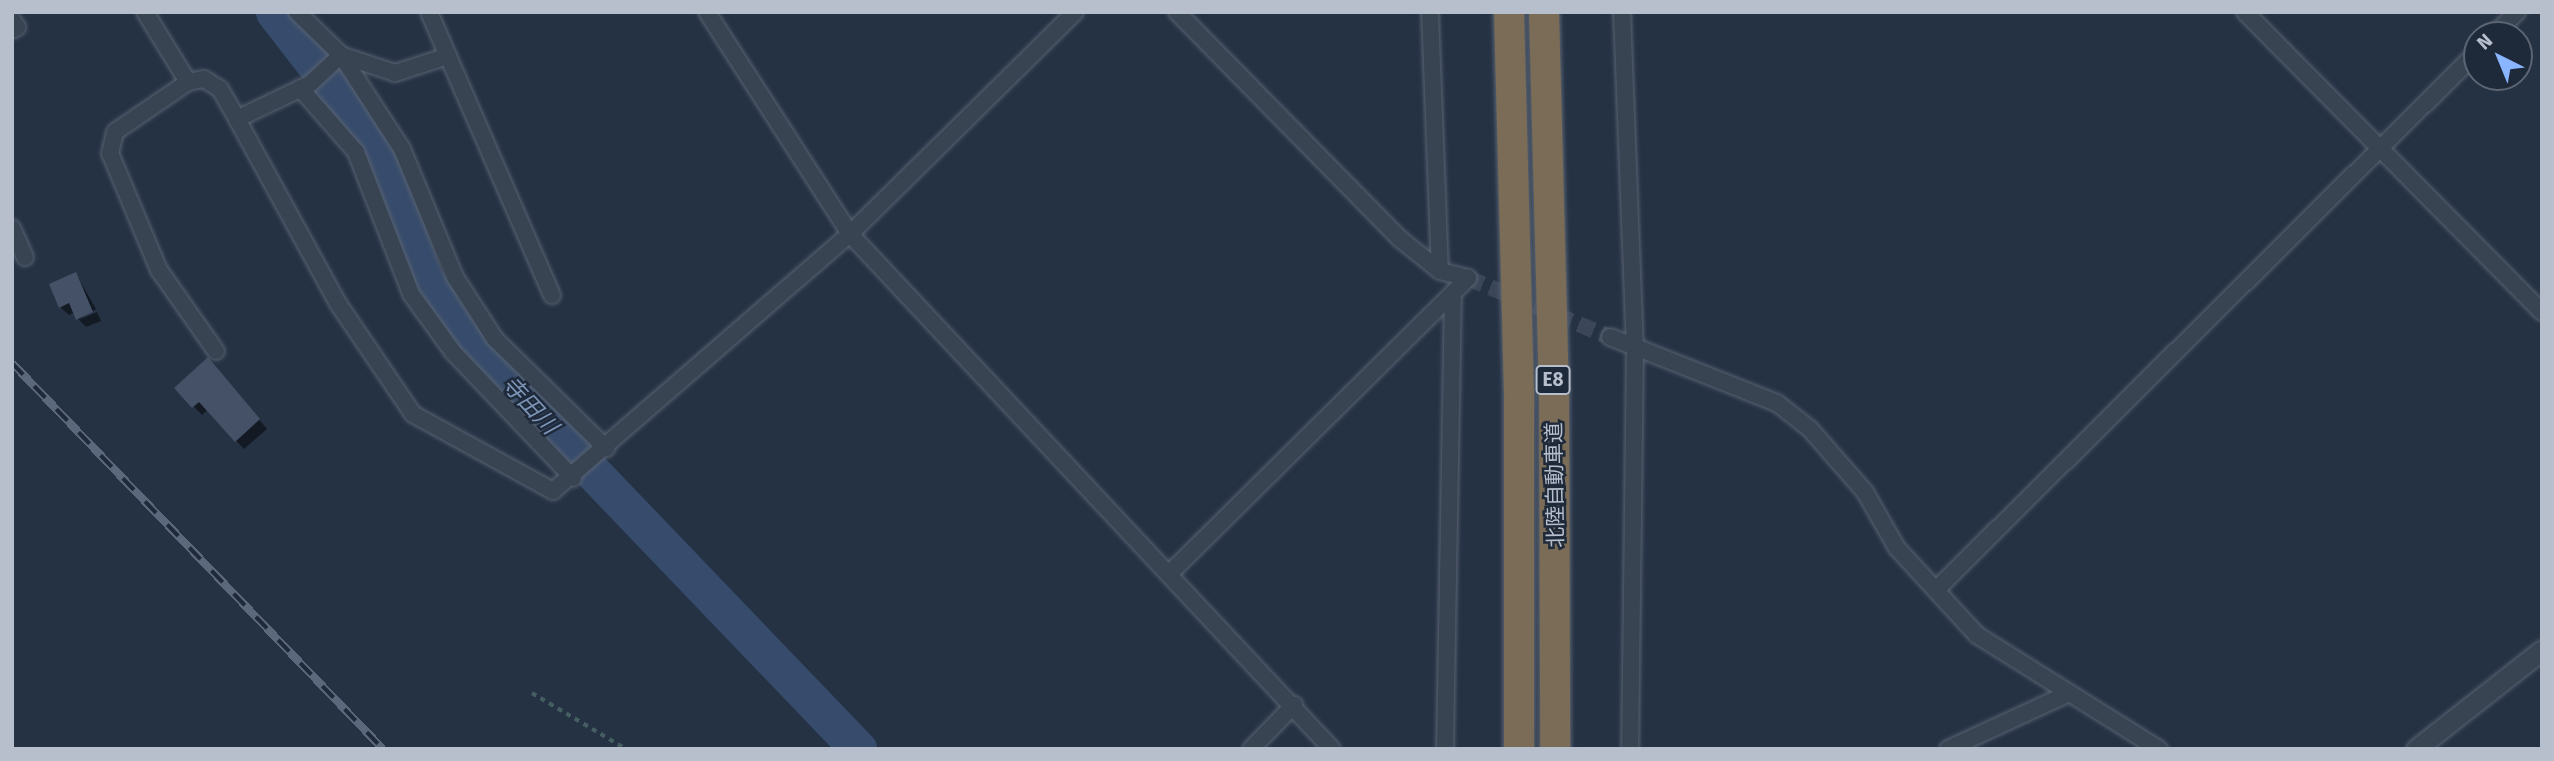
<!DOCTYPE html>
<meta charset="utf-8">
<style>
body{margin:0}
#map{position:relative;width:2554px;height:761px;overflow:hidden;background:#253244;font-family:"Fira Sans","Noto Sans JP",sans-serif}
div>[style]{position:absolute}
.shadow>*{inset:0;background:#0007}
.river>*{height:37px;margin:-18.5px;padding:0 18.5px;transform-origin:18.5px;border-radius:18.5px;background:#374c6c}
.building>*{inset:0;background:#445166}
.minor-tunnel>*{height:16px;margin-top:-8px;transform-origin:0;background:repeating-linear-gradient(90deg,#3b4759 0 16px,transparent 0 24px)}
.path>*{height:3.5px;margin-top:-1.75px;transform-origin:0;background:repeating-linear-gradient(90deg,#455e61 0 5px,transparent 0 10px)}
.roads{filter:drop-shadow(0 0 2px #586271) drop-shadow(0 0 2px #586271)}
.minor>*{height:16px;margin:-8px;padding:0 8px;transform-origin:8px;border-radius:8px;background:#394453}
.tertiary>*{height:19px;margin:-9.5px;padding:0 9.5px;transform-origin:9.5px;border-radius:9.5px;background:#394453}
.motorway>*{height:30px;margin:-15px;padding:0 15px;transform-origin:15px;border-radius:15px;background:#7a6c56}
.rail>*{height:8px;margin-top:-4px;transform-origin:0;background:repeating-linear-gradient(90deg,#1e2939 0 16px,#5b687b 0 32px);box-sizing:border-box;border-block:2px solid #5b687b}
span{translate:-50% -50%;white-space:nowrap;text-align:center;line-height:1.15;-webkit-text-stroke:5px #1e2939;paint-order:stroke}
.shield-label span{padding:2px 5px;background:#1e2939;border:2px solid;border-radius:5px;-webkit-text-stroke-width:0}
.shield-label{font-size:19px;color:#b7bfcd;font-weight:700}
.street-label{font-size:21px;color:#b7bfcd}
.water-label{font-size:23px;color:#7c94b6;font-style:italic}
.frame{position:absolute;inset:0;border:14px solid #b7bfcd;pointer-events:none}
.north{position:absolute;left:2463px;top:21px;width:70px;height:70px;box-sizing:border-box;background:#1e2939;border:2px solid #5b6574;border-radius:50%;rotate:317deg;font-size:19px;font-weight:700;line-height:28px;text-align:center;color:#b7bfcd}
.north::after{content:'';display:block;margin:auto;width:24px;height:32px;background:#8ab5ff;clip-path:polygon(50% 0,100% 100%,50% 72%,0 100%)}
</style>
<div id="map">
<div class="shadow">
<i style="clip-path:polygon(76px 274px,96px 309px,79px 320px,75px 312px,69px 315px,60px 307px)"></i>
<i style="clip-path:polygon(97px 312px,101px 321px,86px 327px,79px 320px)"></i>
<i style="clip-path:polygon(216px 368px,267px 429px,244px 449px,208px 410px,202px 415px,176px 388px)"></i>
</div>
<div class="river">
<i style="left:274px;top:12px;width:163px;rotate:52.2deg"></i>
<i style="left:374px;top:141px;width:148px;rotate:69.9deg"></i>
<i style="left:425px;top:280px;width:140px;rotate:51.1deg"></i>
<i style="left:513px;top:389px;width:499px;rotate:46.2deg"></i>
</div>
<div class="building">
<i style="clip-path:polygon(76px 272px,93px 312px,76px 320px,69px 303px,59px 308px,49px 284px)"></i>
<i style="clip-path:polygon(208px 357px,260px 419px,235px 442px,199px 402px,192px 408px,174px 388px)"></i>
</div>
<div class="minor-tunnel">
<i style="left:1468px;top:278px;width:154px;rotate:22.6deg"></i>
</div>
<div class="path">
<i style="left:532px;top:693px;width:109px;rotate:30.8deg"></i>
</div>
<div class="roads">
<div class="minor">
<i style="left:145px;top:12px;width:82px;rotate:58.4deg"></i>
<i style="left:188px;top:82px;width:88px;rotate:145.6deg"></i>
<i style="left:115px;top:132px;width:22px;rotate:103deg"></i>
<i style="left:110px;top:153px;width:127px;rotate:67.3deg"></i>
<i style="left:159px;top:270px;width:99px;rotate:54.9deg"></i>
<i style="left:297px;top:12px;width:62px;rotate:44.3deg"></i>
<i style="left:341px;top:55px;width:112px;rotate:57deg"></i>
<i style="left:402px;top:149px;width:139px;rotate:67.5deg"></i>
<i style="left:455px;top:277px;width:74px;rotate:57.2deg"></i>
<i style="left:495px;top:339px;width:156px;rotate:44.5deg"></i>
<i style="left:429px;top:12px;width:48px;rotate:66.6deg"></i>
<i style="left:448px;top:56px;width:56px;rotate:162.2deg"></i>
<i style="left:395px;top:73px;width:57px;rotate:-161.6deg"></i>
<i style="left:341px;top:55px;width:42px;rotate:136.9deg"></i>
<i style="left:310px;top:84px;width:81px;rotate:154.4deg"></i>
<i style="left:237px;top:119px;width:212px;rotate:61.3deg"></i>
<i style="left:339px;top:305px;width:132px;rotate:55.8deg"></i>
<i style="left:413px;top:414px;width:160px;rotate:28.8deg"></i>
<i style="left:553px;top:491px;width:393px;rotate:-40.9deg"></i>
<i style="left:850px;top:234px;width:316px;rotate:-44.6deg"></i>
<i style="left:707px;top:12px;width:264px;rotate:57.2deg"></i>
<i style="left:850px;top:234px;width:705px;rotate:46.9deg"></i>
<i style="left:1430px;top:12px;width:259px;rotate:87.8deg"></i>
<i style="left:1622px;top:12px;width:336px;rotate:87.8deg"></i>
<i style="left:1635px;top:348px;width:401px;rotate:90.7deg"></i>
<i style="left:2245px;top:12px;width:422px;rotate:45.3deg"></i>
<i style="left:12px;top:20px;width:9px;rotate:54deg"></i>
<i style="left:17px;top:27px;width:6px;rotate:149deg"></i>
<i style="left:2494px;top:35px;width:33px;rotate:-45deg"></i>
<i style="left:448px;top:56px;width:261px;rotate:66.5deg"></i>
<i style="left:188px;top:82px;width:16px;rotate:-11deg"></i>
<i style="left:204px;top:79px;width:19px;rotate:32deg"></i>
<i style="left:220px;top:89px;width:34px;rotate:60deg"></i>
<i style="left:300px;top:88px;width:85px;rotate:48.8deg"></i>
<i style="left:356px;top:152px;width:152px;rotate:68.8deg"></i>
<i style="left:411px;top:294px;width:72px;rotate:54.1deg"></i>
<i style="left:453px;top:352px;width:174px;rotate:46.4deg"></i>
<i style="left:12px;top:228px;width:32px;rotate:66deg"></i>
<i style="left:1610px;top:337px;width:180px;rotate:21.6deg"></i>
<i style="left:1777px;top:403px;width:42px;rotate:38.2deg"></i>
<i style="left:1810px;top:429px;width:84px;rotate:48.9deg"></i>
<i style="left:1865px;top:492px;width:64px;rotate:60.3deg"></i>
<i style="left:1897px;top:548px;width:118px;rotate:47.4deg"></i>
<i style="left:1977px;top:635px;width:215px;rotate:32.1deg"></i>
<i style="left:1169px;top:574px;width:421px;rotate:-44.7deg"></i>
<i style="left:1468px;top:278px;width:29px;rotate:-166deg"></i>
<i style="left:1440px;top:271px;width:53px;rotate:-141.2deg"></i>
<i style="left:1399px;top:238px;width:317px;rotate:-134.5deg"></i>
<i style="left:1936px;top:590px;width:763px;rotate:-44.84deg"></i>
<i style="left:1251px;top:749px;width:62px;rotate:-45.7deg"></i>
<i style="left:1445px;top:749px;width:451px;rotate:-89deg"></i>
<i style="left:1948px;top:749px;width:133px;rotate:-24.8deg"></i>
</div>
<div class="tertiary">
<i style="left:2416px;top:749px;width:160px;rotate:-38.2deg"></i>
</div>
<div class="motorway">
<i style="left:1509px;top:12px;width:391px;rotate:88.5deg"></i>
<i style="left:1519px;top:403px;width:346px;rotate:90deg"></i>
<i style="left:1544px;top:12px;width:386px;rotate:88.5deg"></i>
<i style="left:1554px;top:398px;width:351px;rotate:89.8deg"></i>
</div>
</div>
<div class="rail">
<i style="left:12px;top:363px;width:535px;rotate:46.14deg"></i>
</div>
<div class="shield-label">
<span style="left:1553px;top:380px">E8</span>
</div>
<div class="street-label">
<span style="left:1555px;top:485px;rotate:-91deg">北陸自動車道</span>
</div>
<div class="water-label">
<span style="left:530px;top:405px;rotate:47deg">寺田川</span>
</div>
<div class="frame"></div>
<div class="north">N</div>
</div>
